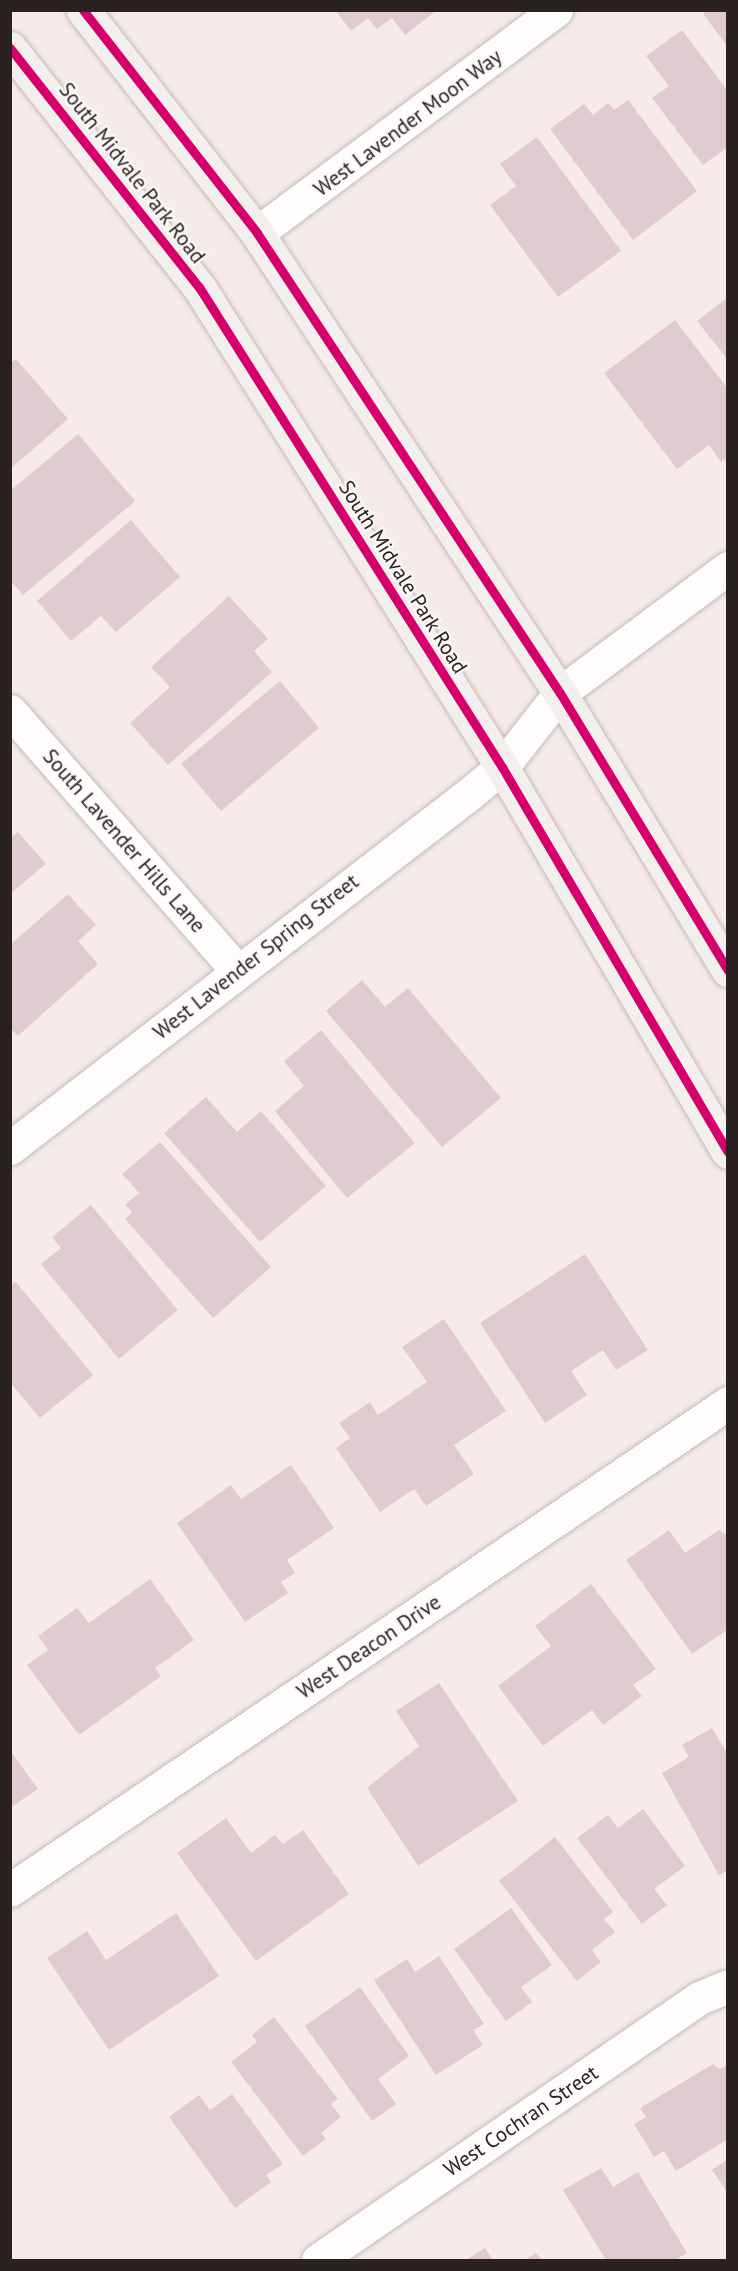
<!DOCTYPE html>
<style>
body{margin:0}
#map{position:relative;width:738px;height:2271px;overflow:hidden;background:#f6ebe9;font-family:"PT Sans",sans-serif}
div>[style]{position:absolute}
.building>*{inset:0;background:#e0ccd0}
.roads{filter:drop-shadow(0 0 2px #c3bbb9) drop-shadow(0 0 2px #c3bbb9)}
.minor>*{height:33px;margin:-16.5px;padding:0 16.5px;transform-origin:16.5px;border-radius:16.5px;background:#fefcfc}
.secondary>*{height:33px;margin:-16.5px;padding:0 16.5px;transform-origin:16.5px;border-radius:16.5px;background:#f3efec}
.cycleway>*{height:9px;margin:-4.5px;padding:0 4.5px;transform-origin:4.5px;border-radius:4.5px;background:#d6006c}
span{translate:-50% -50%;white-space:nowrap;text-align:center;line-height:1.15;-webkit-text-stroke:4.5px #fcf8f8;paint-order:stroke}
.street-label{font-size:21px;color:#292221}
.frame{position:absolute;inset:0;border:12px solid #292221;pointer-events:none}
</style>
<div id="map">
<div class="building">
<i style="clip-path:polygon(335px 10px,437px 10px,405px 35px,392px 18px,377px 29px,368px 18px,351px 31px)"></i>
<i style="clip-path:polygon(708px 10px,728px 10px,728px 47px,703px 14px)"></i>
<i style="clip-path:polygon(682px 30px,728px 91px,728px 147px,703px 165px,652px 98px,669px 86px,646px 56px)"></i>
<i style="clip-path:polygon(628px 100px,697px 191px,633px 240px,550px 129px,584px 104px,593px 115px,608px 103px,614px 110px)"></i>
<i style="clip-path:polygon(537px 137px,621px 251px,558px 297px,490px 205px,516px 186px,500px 164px)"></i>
<i style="clip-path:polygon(728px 297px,728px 360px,697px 321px)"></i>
<i style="clip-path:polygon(675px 320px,728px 389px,728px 457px,721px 462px,709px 445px,677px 469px,604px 373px)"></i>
<i style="clip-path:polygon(16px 359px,68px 419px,10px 469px,10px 364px)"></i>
<i style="clip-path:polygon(78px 434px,135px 501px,23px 595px,10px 580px,10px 491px)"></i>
<i style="clip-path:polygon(131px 520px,180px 577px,116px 632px,101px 616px,71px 641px,37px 601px)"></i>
<i style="clip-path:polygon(229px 596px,268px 639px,254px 651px,272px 672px,168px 765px,130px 723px,170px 687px,151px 667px)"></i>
<i style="clip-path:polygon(280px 681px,319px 728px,221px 811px,181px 764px)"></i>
<i style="clip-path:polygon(18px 832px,46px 864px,10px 894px,10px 838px)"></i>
<i style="clip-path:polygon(68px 894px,96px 925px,78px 941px,98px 964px,18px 1036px,10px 1028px,10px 945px)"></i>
<i style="clip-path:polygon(362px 980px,385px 1007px,408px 988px,501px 1098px,442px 1147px,326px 1011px)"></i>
<i style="clip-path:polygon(321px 1030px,415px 1143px,347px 1198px,275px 1111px,304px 1086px,284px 1061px)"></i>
<i style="clip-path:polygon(206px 1097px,237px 1132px,261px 1111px,326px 1186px,260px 1242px,164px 1133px)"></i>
<i style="clip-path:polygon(160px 1142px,271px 1267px,213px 1318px,125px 1219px,132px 1212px,125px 1205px,139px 1193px,122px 1174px)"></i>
<i style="clip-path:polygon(91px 1205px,178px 1310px,119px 1359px,41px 1264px,61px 1248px,52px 1237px)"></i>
<i style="clip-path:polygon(585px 1254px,648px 1350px,616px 1370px,603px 1350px,571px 1371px,587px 1395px,545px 1423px,480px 1323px)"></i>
<i style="clip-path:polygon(16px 1282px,93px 1375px,40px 1418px,10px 1382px,10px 1286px)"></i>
<i style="clip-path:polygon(444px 1319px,506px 1411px,454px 1445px,474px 1474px,426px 1506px,414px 1489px,380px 1512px,336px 1448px,350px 1438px,339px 1423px,370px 1402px,378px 1415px,427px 1382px,402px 1347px)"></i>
<i style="clip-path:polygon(291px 1465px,334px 1528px,287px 1560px,295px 1573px,281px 1582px,288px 1593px,245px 1622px,177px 1523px,231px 1485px,241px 1499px)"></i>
<i style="clip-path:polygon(669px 1530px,685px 1553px,719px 1530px,728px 1536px,728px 1629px,692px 1654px,626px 1560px)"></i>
<i style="clip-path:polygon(150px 1579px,194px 1640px,155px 1668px,161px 1676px,79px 1735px,27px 1665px,48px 1650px,38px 1636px,77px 1608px,89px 1623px)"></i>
<i style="clip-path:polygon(591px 1584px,656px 1669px,633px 1685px,642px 1696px,603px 1725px,592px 1710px,543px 1746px,498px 1686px,551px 1646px,535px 1626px)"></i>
<i style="clip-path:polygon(439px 1683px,518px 1801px,418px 1866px,367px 1788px,419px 1746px,396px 1711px)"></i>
<i style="clip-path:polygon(712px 1728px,728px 1755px,728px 1870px,719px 1875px,662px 1773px,689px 1757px,682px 1745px)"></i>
<i style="clip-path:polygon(10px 1750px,38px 1789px,10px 1808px)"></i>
<i style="clip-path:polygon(643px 1809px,685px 1866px,654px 1889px,667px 1905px,642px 1924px,577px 1838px,608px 1815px,618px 1828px)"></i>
<i style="clip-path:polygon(226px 1818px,251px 1853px,275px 1835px,283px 1844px,303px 1830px,349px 1894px,256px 1961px,177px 1853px)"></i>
<i style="clip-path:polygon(555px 1837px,613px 1912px,604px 1919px,615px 1932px,592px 1950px,601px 1962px,577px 1981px,499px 1881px)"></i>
<i style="clip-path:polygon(511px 1908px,552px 1965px,521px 1987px,532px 2002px,506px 2021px,454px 1949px)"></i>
<i style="clip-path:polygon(176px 1913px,219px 1976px,109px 2050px,47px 1958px,87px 1931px,106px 1960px)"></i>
<i style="clip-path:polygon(439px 1956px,484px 2024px,473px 2030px,483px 2045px,436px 2075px,374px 1980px,407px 1959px,415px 1972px)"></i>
<i style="clip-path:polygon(360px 1987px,409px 2056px,378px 2079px,396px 2104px,372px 2121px,305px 2026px)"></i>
<i style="clip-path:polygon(274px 2017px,338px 2099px,331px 2104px,341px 2117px,321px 2133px,326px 2139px,303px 2156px,231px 2062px,257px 2042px,252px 2035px)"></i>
<i style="clip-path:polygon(713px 2064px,720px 2069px,728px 2065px,728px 2139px,676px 2171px,664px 2151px,654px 2157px,634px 2124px,646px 2117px,640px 2108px)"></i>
<i style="clip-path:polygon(232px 2094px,283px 2164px,266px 2175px,271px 2182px,235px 2208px,169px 2117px,199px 2095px,210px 2110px)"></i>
<i style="clip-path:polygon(728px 2159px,728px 2193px,712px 2170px)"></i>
<i style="clip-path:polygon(601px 2168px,613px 2187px,638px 2172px,687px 2253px,675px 2260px,606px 2260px,563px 2190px)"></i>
<i style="clip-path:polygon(485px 2248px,493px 2260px,466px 2260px)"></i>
<i style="clip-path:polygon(536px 2253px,542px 2260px,525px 2260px)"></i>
</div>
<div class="roads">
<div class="minor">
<i style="left:257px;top:233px;width:373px;rotate:-36.7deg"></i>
<i style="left:10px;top:711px;width:346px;rotate:48.8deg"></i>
<i style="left:10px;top:1148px;width:578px;rotate:-37.62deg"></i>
<i style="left:468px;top:795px;width:44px;rotate:-39.5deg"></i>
<i style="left:502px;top:767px;width:94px;rotate:-51.9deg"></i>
<i style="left:560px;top:693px;width:209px;rotate:-36.7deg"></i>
<i style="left:10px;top:1890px;width:868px;rotate:-34.15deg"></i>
<i style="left:318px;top:2260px;width:462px;rotate:-34.5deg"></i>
<i style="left:699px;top:1998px;width:31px;rotate:-22deg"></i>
</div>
<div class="secondary">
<i style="left:83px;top:10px;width:283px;rotate:52deg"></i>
<i style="left:257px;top:233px;width:551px;rotate:56.63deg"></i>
<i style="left:560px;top:693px;width:324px;rotate:58.8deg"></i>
<i style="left:10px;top:48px;width:305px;rotate:51.7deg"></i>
<i style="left:199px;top:287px;width:568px;rotate:57.74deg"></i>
<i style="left:502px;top:767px;width:446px;rotate:59.6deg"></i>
</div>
</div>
<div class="cycleway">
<i style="left:83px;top:10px;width:283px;rotate:52deg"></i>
<i style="left:257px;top:233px;width:551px;rotate:56.63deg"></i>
<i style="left:560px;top:693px;width:324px;rotate:58.8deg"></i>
<i style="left:10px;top:48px;width:305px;rotate:51.7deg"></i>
<i style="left:199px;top:287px;width:568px;rotate:57.74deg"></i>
<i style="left:502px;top:767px;width:446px;rotate:59.6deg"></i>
</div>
<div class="street-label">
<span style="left:408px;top:123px;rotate:-37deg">West Lavender Moon Way</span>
<span style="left:132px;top:173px;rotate:52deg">South Midvale Park Road</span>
<span style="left:403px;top:577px;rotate:58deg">South Midvale Park Road</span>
<span style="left:124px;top:841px;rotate:49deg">South Lavender Hills Lane</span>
<span style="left:256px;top:957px;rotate:-38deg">West Lavender Spring Street</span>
<span style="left:369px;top:1647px;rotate:-34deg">West Deacon Drive</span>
<span style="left:521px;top:2121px;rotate:-34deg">West Cochran Street</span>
</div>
<div class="frame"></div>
</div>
